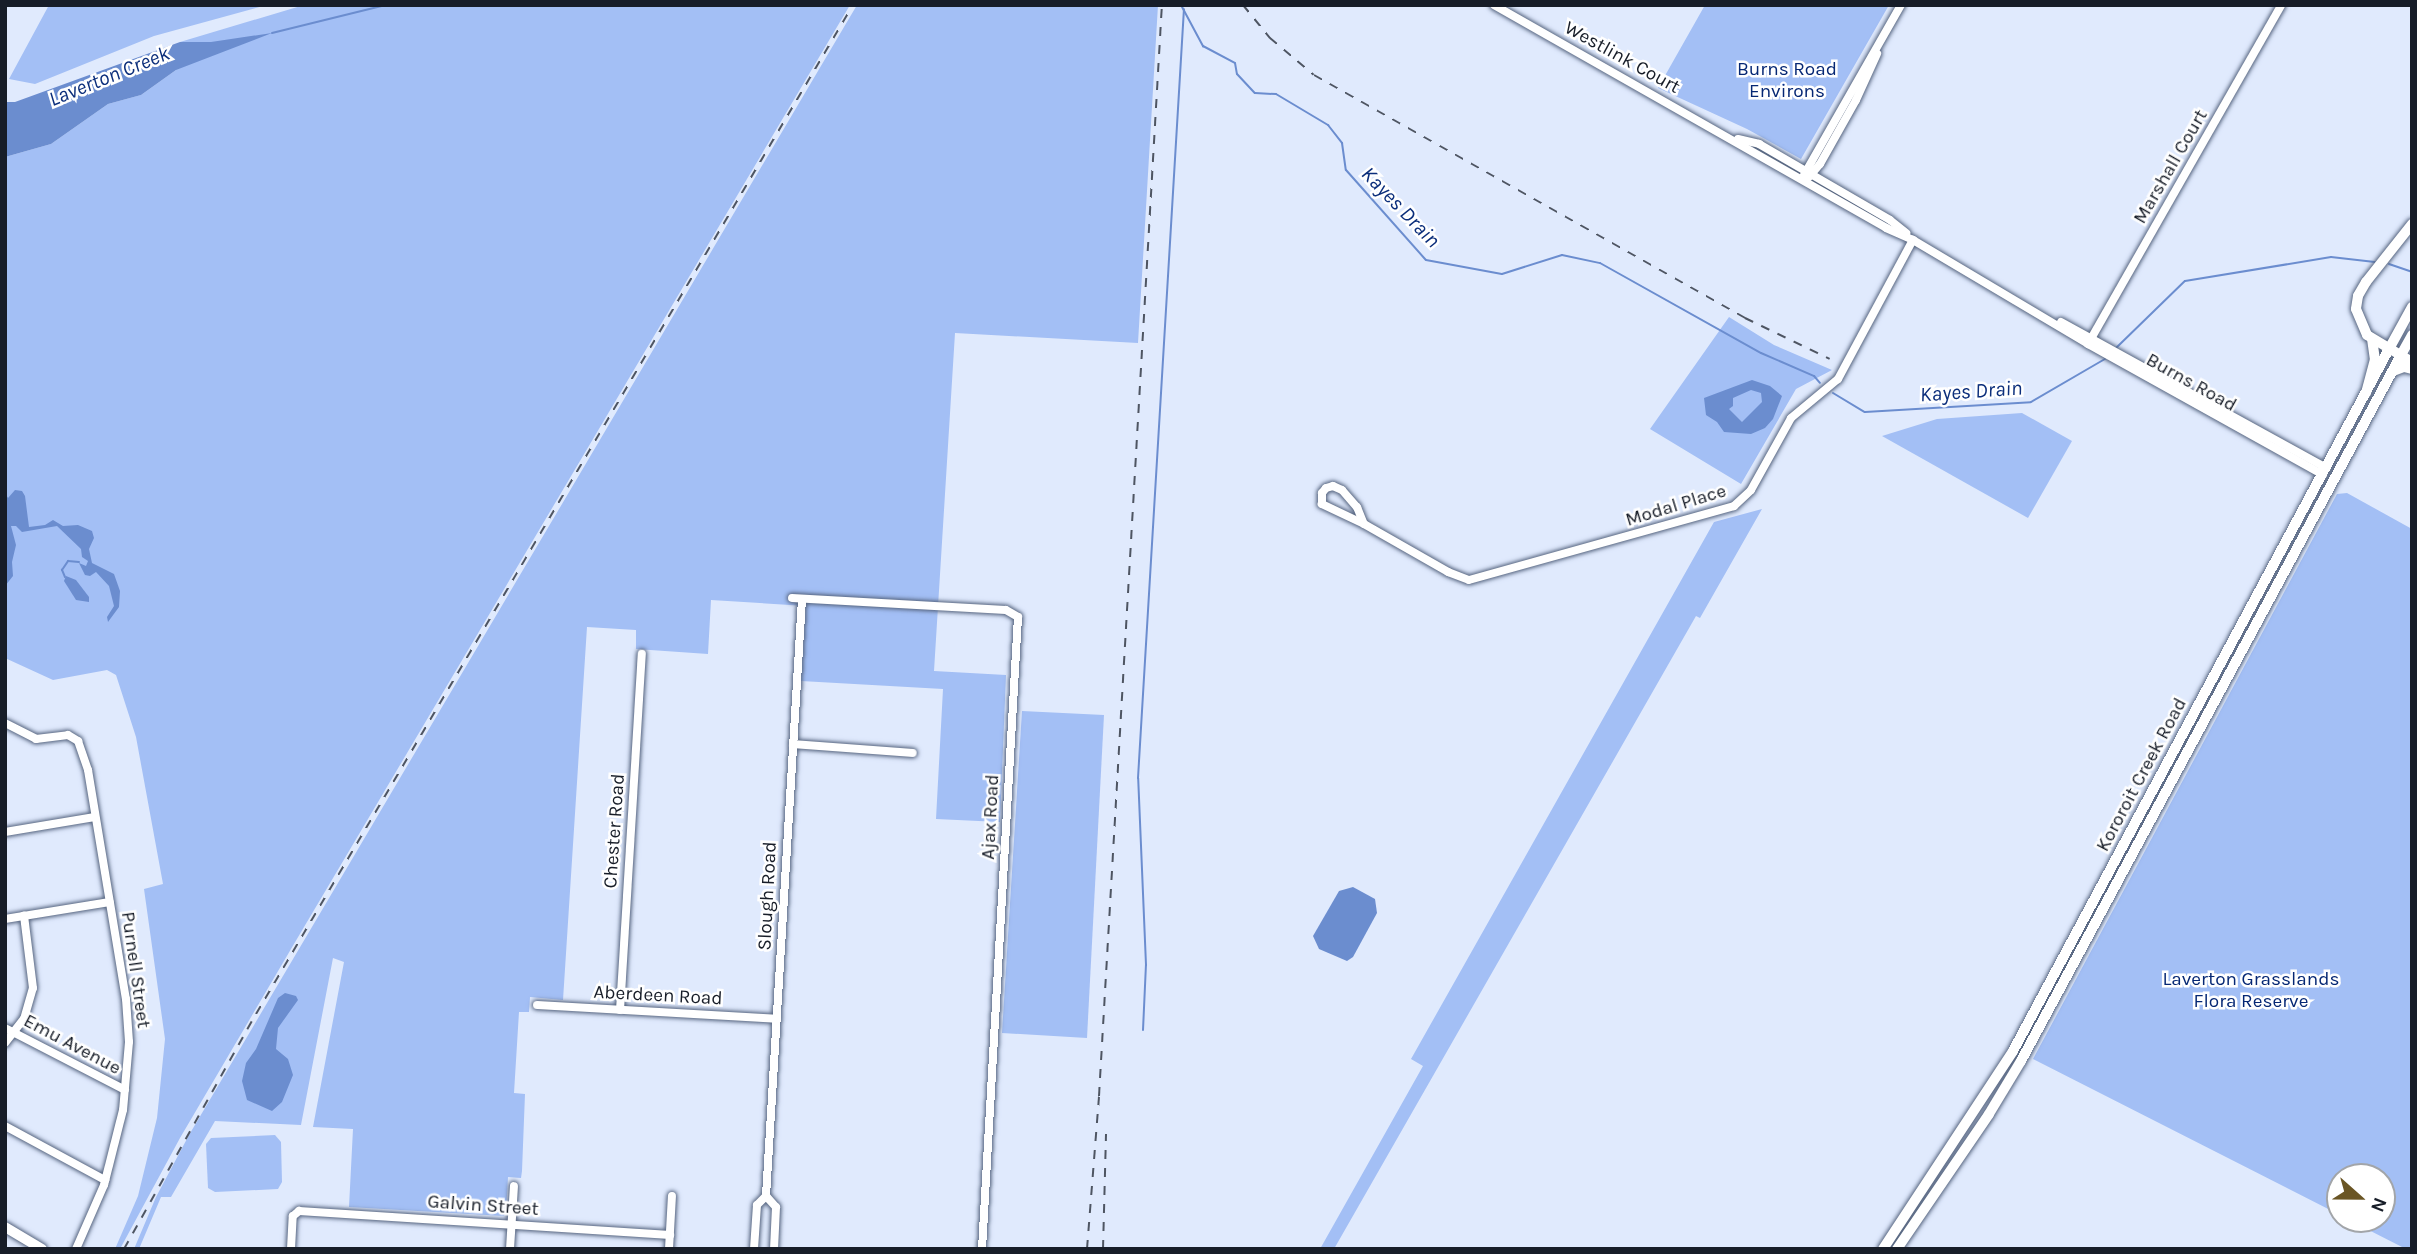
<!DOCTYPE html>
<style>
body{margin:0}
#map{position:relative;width:2417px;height:1254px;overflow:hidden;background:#e0eafd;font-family:Karla,sans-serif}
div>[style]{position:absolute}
.green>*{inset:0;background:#a3bff5}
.water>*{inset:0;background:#6b8dcf}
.stream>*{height:2px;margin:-1px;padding:0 1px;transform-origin:1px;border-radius:1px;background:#6b8dcf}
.roads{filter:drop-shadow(0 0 2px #566580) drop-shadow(0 0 2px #566580)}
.minor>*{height:8px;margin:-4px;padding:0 4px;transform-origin:4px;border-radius:4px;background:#fff}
.major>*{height:10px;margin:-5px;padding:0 5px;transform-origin:5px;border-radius:5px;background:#fff}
.highway>*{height:10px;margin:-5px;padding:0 5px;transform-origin:5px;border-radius:5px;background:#fff}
.rail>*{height:2px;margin-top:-1px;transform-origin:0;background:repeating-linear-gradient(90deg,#4e5562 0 9px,transparent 0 18px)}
span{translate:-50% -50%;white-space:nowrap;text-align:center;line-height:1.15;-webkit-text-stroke:5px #fff;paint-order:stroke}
.street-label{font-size:19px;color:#171d28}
.park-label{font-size:19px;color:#052774}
.water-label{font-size:21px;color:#0b2e7b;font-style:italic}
.frame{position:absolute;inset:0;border:7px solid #171d28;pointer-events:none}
.north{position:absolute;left:2326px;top:1163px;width:70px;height:70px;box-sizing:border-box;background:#fff;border:2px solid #a2a5a9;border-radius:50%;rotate:111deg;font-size:19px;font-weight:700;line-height:28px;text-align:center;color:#171d28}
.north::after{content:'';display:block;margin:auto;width:24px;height:32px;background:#6a5524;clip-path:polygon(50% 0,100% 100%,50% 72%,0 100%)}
</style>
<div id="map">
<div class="green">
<i style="clip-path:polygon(49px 5px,267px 5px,154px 36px,35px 84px,9px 79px)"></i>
<i style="clip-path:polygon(304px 5px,850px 5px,291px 949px,180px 1138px,120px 1249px,115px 1249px,138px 1196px,157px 1118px,165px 1039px,144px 889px,163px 884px,136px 737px,116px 675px,107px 670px,53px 680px,5px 658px,5px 157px,51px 144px,108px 104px,141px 95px,176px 70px,180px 42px)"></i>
<i style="clip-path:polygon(857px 5px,1158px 5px,1138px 343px,955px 333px,934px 671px,1006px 675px,1000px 822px,936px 819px,943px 689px,801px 681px,806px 606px,711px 600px,708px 654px,636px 649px,636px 630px,587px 627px,563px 1000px,530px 997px,529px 1012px,519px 1012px,514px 1093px,525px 1094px,522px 1171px,521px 1178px,508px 1177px,506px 1213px,504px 1216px,349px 1207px,353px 1129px,313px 1127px,344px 962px,333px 958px,301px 1125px,215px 1121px,171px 1197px,161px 1197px,139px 1249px,134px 1249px,156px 1197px,189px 1135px)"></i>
<i style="clip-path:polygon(1705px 5px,1889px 5px,1801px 159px,1747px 129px,1658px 88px)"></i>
<i style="clip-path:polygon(1729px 317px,1774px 345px,1832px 370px,1796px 389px,1741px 484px,1650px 429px)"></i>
<i style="clip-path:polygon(2022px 413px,2072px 441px,2028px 518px,1882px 436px,1937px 419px)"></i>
<i style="clip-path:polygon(2347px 493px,2412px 529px,2412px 1249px,2406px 1249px,2347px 1219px,2382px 1219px,2382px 1177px,2340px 1177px,2340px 1215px,2033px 1059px,2337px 494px)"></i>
<i style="clip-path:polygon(1762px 509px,1700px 618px,1696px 616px,1334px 1249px,1320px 1249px,1423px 1066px,1411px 1059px,1714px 522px)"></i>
<i style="clip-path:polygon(1022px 711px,1104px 715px,1087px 1038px,1002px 1033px)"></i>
<i style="clip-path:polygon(275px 1135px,281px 1142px,282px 1182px,278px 1189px,215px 1192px,208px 1188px,206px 1144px,211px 1138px)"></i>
</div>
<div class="water">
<i style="clip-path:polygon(272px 33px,176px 70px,141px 95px,108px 104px,51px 144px,5px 157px,5px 102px,15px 102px,180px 42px,211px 42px)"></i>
<i style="clip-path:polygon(evenodd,1752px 380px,1770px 386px,1782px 396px,1773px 419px,1765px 428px,1751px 434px,1724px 432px,1717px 422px,1706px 415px,1704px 398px,1752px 380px,1751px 390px,1761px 393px,1762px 402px,1742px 422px,1729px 409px,1733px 406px,1733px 398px,1751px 390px)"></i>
<i style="clip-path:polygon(15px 490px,22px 491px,25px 496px,29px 527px,45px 525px,53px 520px,63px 526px,78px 525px,92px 531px,94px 538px,89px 549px,92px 563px,114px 574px,120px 591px,119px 607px,108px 622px,107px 617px,114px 606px,109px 586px,96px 572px,90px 576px,85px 575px,79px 563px,86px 566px,88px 561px,82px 557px,81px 549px,57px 526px,22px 532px,16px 526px,11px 526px,16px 545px,12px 562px,13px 576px,5px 586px,5px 493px,8px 498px)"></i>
<i style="clip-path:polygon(66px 576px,76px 580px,89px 597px,89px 602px,76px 600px,64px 581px)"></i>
<i style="clip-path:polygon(1353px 887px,1375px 899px,1377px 913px,1353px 957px,1347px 961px,1319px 949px,1313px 936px,1339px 891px)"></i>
<i style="clip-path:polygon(285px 993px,296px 996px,298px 1000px,278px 1028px,276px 1049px,288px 1059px,293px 1075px,282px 1102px,272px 1111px,247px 1100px,242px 1081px,246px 1063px,256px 1049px,278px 998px)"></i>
</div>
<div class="stream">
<i style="left:1181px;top:5px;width:47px;rotate:61.8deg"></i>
<i style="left:1203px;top:46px;width:36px;rotate:28deg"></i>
<i style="left:1235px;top:63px;width:11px;rotate:80deg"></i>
<i style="left:1237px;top:74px;width:26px;rotate:47deg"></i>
<i style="left:1255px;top:93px;width:21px;rotate:3deg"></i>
<i style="left:1276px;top:94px;width:61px;rotate:30.8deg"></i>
<i style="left:1328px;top:125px;width:23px;rotate:52deg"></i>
<i style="left:1342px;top:143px;width:27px;rotate:82deg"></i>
<i style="left:1346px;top:170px;width:120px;rotate:48.4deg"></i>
<i style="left:1426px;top:260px;width:77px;rotate:10.4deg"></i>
<i style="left:1502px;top:274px;width:63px;rotate:-17.6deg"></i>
<i style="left:1562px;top:255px;width:39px;rotate:12deg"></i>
<i style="left:1600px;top:263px;width:184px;rotate:29.2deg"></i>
<i style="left:1761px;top:353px;width:58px;rotate:23.5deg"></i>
<i style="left:1814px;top:376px;width:9px;rotate:49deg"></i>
<i style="left:272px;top:33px;width:117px;rotate:-13.8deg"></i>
<i style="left:2389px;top:264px;width:24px;rotate:19deg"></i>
<i style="left:2116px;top:348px;width:96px;rotate:-44.2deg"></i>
<i style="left:2185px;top:281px;width:148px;rotate:-9.3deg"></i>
<i style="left:2331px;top:257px;width:44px;rotate:6.5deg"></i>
<i style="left:1833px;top:393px;width:37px;rotate:31deg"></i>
<i style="left:1865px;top:412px;width:166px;rotate:-3.4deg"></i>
<i style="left:2031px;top:402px;width:86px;rotate:-30.2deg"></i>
<i style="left:65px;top:577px;width:8px;rotate:-113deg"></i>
<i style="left:62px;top:570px;width:11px;rotate:-56deg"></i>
<i style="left:68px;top:561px;width:11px;rotate:5deg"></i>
<i style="left:1143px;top:1030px;width:65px;rotate:-87.4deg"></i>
<i style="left:1146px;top:965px;width:187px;rotate:-92.4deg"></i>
<i style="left:1138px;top:778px;width:770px;rotate:-86.58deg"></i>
</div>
<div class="roads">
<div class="minor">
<i style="left:1494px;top:5px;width:451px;rotate:29.6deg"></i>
<i style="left:1886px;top:228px;width:30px;rotate:24deg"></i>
<i style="left:1913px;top:240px;width:204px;rotate:30.7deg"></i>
<i style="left:2088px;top:344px;width:269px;rotate:29.1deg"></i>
<i style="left:1738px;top:139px;width:22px;rotate:13deg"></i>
<i style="left:1759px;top:144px;width:151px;rotate:30.1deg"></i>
<i style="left:1890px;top:220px;width:21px;rotate:39deg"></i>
<i style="left:1804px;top:175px;width:196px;rotate:-60.3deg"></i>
<i style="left:1809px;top:177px;width:17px;rotate:-50deg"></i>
<i style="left:1820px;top:164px;width:73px;rotate:-60.6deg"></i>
<i style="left:1856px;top:100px;width:51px;rotate:-65.5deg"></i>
<i style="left:2061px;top:322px;width:303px;rotate:28.8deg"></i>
<i style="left:2088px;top:344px;width:390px;rotate:-60.3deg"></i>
<i style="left:1364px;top:524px;width:47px;rotate:-154.5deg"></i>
<i style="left:1322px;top:504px;width:11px;rotate:-90deg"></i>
<i style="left:1322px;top:493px;width:6px;rotate:-51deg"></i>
<i style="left:1326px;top:488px;width:7px;rotate:-16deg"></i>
<i style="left:1333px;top:486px;width:10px;rotate:24deg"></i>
<i style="left:1342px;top:490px;width:23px;rotate:49deg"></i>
<i style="left:1357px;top:507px;width:18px;rotate:68deg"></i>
<i style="left:1364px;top:524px;width:97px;rotate:29.7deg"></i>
<i style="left:1448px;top:572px;width:22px;rotate:21deg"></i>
<i style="left:1469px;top:580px;width:275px;rotate:-15.6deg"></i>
<i style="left:1734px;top:506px;width:23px;rotate:-43deg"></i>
<i style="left:1751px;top:490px;width:82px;rotate:-60.9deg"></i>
<i style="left:1791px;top:418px;width:61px;rotate:-39.7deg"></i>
<i style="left:1838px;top:379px;width:158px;rotate:-61.7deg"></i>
<i style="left:792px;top:598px;width:214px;rotate:3.2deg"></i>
<i style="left:1006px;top:610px;width:14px;rotate:30deg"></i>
<i style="left:1018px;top:617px;width:633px;rotate:93.26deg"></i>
<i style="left:5px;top:723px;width:35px;rotate:27deg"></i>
<i style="left:36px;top:739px;width:32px;rotate:-7deg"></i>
<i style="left:68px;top:735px;width:12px;rotate:31deg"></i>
<i style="left:78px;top:741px;width:31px;rotate:71deg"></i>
<i style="left:88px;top:770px;width:232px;rotate:80.6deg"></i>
<i style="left:126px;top:999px;width:43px;rotate:86deg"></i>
<i style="left:129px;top:1042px;width:68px;rotate:95deg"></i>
<i style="left:123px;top:1110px;width:77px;rotate:104.2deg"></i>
<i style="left:104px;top:1185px;width:70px;rotate:113.6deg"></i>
<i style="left:793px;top:744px;width:120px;rotate:4.3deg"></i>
<i style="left:5px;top:832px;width:91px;rotate:-9.5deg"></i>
<i style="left:5px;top:919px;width:106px;rotate:-9.2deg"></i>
<i style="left:537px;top:1005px;width:240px;rotate:3.3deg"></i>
<i style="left:620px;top:1010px;width:357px;rotate:-86.5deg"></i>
<i style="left:5px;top:1028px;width:135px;rotate:27.3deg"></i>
<i style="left:5px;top:1043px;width:31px;rotate:-52deg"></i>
<i style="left:24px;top:1019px;width:32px;rotate:-74deg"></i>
<i style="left:33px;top:988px;width:73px;rotate:-97.1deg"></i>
<i style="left:5px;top:1126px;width:114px;rotate:28.4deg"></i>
<i style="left:766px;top:1196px;width:15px;rotate:48deg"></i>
<i style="left:776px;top:1207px;width:42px;rotate:92.7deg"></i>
<i style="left:291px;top:1249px;width:33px;rotate:-87deg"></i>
<i style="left:293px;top:1216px;width:8px;rotate:-40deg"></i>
<i style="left:299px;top:1211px;width:372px;rotate:3.7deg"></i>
<i style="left:510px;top:1249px;width:63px;rotate:-86.4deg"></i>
<i style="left:669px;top:1249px;width:53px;rotate:-86.8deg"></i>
<i style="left:754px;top:1249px;width:44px;rotate:-86.1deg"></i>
<i style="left:757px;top:1205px;width:13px;rotate:-45deg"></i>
<i style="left:766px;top:1196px;width:598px;rotate:-86.55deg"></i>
</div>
<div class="major">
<i style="left:5px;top:1227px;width:43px;rotate:30.7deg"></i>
<i style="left:1883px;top:1249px;width:237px;rotate:-56.7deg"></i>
<i style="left:2013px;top:1051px;width:796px;rotate:-61.83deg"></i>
<i style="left:1897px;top:1249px;width:163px;rotate:-55.7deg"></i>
<i style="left:1989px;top:1114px;width:62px;rotate:-58.9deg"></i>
<i style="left:2021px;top:1061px;width:802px;rotate:-61.71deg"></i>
</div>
<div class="highway">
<i style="left:2412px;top:224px;width:74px;rotate:128.4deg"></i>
<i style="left:2366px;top:282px;width:16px;rotate:120deg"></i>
<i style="left:2358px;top:296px;width:13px;rotate:99deg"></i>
<i style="left:2356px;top:309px;width:28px;rotate:67deg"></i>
<i style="left:2367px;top:335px;width:52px;rotate:31deg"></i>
<i style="left:2389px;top:349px;width:48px;rotate:-61.3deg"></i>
<i style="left:2401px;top:355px;width:23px;rotate:-61deg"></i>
<i style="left:2393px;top:371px;width:12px;rotate:-20deg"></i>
<i style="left:2404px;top:367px;width:8px;rotate:14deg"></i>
<i style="left:2366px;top:393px;width:34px;rotate:-75deg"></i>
<i style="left:2375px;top:360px;width:21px;rotate:-98deg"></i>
</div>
</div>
<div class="rail">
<i style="left:1243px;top:5px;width:43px;rotate:50.7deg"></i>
<i style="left:1270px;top:38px;width:57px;rotate:40.1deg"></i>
<i style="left:1314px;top:75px;width:495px;rotate:29.4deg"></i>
<i style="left:1745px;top:318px;width:94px;rotate:25.8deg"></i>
<i style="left:124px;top:1249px;width:270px;rotate:-60.7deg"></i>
<i style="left:256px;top:1014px;width:1172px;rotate:-59.39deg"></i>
<i style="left:1087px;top:1249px;width:153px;rotate:-85.5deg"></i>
<i style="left:1099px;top:1096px;width:1093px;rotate:-86.7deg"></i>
<i style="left:1103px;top:1249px;width:115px;rotate:-88.5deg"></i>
</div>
<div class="street-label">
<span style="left:1622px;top:58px;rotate:29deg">Westlink Court</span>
<span style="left:2171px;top:167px;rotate:-60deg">Marshall Court</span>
<span style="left:2191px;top:383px;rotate:29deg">Burns Road</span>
<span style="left:1676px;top:506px;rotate:-17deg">Modal Place</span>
<span style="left:2142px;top:775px;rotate:-62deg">Kororoit Creek Road</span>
<span style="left:991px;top:817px;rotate:-87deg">Ajax Road</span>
<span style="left:615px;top:831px;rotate:-86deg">Chester Road</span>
<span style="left:768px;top:896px;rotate:-87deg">Slough Road</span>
<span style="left:135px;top:970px;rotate:82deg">Purnell Street</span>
<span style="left:658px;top:996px;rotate:3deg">Aberdeen Road</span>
<span style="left:72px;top:1045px;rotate:28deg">Emu Avenue</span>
<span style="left:483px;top:1206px;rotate:4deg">Galvin Street</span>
</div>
<div class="park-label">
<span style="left:1787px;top:81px">Burns Road<br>Environs</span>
<span style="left:2251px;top:991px">Laverton Grasslands<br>Flora Reserve</span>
</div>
<div class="water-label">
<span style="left:109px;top:76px;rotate:-22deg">Laverton Creek</span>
<span style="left:1401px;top:207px;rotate:46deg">Kayes Drain</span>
<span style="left:1971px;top:391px;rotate:-4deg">Kayes Drain</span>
</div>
<div class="frame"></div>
<div class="north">N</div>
</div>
